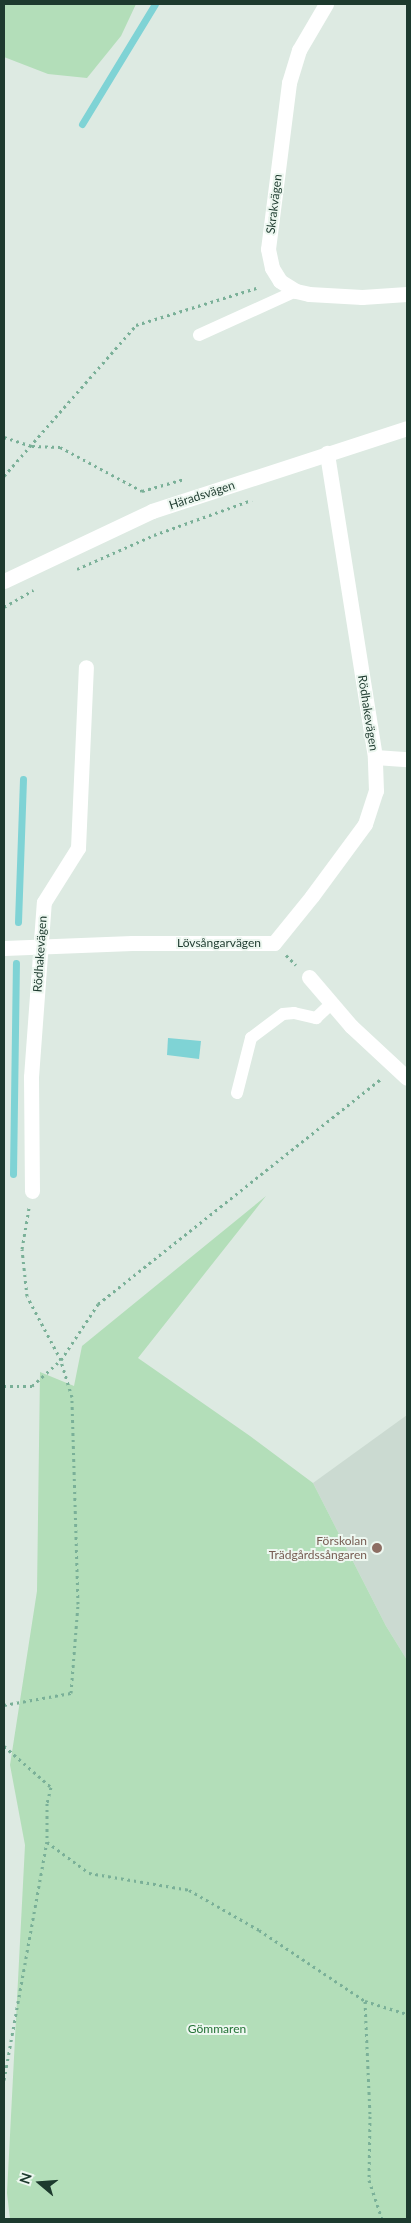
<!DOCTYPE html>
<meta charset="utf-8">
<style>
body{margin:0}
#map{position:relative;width:411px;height:2223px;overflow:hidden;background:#ddeae2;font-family:Lato,sans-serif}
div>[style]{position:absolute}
.built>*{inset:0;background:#cbdad1}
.green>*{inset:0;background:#b3deb9}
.water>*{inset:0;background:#7fd3d5}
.stream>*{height:7px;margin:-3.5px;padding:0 3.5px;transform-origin:3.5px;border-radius:3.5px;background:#7fd3d5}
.path>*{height:3px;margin-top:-1.5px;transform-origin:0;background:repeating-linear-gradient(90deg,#7ab098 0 2.5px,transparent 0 6.5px)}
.service>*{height:12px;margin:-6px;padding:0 6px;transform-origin:6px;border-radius:6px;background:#fff}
.minor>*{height:15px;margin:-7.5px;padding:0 7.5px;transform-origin:7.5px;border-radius:7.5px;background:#fff}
.tertiary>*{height:15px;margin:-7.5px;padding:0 7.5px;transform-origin:7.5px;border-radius:7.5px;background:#fff}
.dots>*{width:14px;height:14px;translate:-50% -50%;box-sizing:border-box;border:2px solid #edf7f0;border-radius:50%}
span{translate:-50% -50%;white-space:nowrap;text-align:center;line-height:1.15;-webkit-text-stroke:4px #edf7f0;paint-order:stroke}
.street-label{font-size:12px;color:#1d3a2e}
.education-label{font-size:12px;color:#785e54}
.right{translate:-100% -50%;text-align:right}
.park-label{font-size:12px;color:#257438}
.frame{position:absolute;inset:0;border:5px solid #1d3a2e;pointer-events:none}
.north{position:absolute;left:15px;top:2158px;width:50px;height:50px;-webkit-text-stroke:4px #edf7f0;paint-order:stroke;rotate:288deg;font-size:14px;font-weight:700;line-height:20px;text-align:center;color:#1d3a2e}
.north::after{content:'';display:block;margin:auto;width:18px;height:22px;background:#1d3a2e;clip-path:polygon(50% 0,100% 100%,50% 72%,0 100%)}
</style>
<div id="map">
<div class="built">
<i style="clip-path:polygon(407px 1415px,407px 1660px,386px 1626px,313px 1483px)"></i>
</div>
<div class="green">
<i style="clip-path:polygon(4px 4px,136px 4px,121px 36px,87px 78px,48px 74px,4px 57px)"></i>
<i style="clip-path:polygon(266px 1196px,138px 1358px,250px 1436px,313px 1483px,386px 1626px,407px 1660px,407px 2219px,10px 2219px,7px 2193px,25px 1845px,10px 1765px,37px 1591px,40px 1372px,74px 1386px,82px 1346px)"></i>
</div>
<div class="water">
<i style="clip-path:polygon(168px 1038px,201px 1041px,199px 1059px,167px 1055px)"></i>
</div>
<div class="stream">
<i style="left:82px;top:124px;width:140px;rotate:-58.7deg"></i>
<i style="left:18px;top:922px;width:143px;rotate:-88deg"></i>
<i style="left:13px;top:1174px;width:211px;rotate:-89.2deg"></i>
</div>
<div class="path">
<i style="left:4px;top:437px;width:29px;rotate:18deg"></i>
<i style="left:32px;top:446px;width:28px;rotate:2deg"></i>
<i style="left:60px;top:447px;width:93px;rotate:28.2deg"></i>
<i style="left:142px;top:491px;width:44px;rotate:-15.9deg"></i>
<i style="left:4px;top:476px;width:201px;rotate:-48.8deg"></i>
<i style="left:136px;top:325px;width:126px;rotate:-17.1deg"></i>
<i style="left:77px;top:569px;width:84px;rotate:-23.8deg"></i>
<i style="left:154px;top:535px;width:104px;rotate:-19.7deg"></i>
<i style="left:4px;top:607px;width:34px;rotate:-30deg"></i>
<i style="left:286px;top:955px;width:14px;rotate:45deg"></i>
<i style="left:4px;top:1386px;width:28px"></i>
<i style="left:32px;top:1386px;width:39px;rotate:-42deg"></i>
<i style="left:61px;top:1360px;width:67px;rotate:-56.5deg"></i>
<i style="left:98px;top:1304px;width:363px;rotate:-38.5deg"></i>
<i style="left:4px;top:1705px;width:68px;rotate:-10.2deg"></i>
<i style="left:71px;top:1693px;width:89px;rotate:-85.5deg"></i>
<i style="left:78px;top:1604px;width:207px;rotate:-91.7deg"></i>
<i style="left:72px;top:1397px;width:39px;rotate:-107deg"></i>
<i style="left:61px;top:1360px;width:72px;rotate:-118deg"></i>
<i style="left:27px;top:1296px;width:47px;rotate:-96.1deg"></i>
<i style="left:22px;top:1249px;width:42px;rotate:-80.3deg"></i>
<i style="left:4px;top:1746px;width:62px;rotate:41.1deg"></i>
<i style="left:51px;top:1787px;width:16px;rotate:104deg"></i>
<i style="left:47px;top:1803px;width:39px;rotate:90deg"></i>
<i style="left:47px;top:1842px;width:52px;rotate:36.4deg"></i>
<i style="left:89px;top:1873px;width:101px;rotate:9.6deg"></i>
<i style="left:189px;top:1890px;width:81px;rotate:29.7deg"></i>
<i style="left:259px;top:1930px;width:128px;rotate:33.8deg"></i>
<i style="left:365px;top:2001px;width:44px;rotate:17.2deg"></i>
<i style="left:365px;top:2001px;width:115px;rotate:87.5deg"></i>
<i style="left:370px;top:2116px;width:64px;rotate:90.9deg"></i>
<i style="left:369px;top:2180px;width:41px;rotate:71.6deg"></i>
<i style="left:4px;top:2080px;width:242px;rotate:-79.8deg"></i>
</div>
<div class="service">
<i style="left:199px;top:335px;width:107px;rotate:-24.4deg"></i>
<i style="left:237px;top:1093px;width:57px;rotate:-75.7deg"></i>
<i style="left:251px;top:1038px;width:40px;rotate:-37deg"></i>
<i style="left:283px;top:1014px;width:11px;rotate:-5deg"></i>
<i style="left:294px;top:1013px;width:23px;rotate:13deg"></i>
<i style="left:316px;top:1018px;width:22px;rotate:-43deg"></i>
</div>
<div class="minor">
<i style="left:326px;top:4px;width:53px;rotate:120.4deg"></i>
<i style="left:299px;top:50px;width:34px;rotate:107deg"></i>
<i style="left:289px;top:83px;width:167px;rotate:97.2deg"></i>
<i style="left:268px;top:249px;width:19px;rotate:78deg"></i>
<i style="left:272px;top:268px;width:15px;rotate:58deg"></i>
<i style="left:280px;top:281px;width:19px;rotate:32deg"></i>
<i style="left:296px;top:291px;width:13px;rotate:13deg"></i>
<i style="left:309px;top:294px;width:53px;rotate:3.2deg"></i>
<i style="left:362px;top:297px;width:45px;rotate:-3.8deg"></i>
<i style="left:375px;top:757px;width:32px;rotate:4deg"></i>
<i style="left:4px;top:948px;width:128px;rotate:-2.2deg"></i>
<i style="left:132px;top:943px;width:142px"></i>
<i style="left:274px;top:943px;width:60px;rotate:-51deg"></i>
<i style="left:312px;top:896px;width:89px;rotate:-53.6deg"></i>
<i style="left:365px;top:824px;width:35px;rotate:-72deg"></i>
<i style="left:376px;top:791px;width:34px;rotate:-92deg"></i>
<i style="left:375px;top:757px;width:308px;rotate:-99deg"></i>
<i style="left:309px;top:977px;width:65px;rotate:49.4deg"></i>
<i style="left:351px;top:1026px;width:76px;rotate:42.9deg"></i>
<i style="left:32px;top:1191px;width:114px;rotate:-90.5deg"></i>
<i style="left:31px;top:1077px;width:175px;rotate:-85.8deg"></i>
<i style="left:44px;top:902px;width:64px;rotate:-57.8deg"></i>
<i style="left:78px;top:848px;width:181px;rotate:-87.5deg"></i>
</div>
<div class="tertiary">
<i style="left:4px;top:581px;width:164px;rotate:-25.3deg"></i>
<i style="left:152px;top:511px;width:268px;rotate:-18deg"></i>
</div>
<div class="dots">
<i style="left:377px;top:1548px;background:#8d6e63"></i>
</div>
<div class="street-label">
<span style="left:274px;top:204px;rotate:-83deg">Skrakvägen</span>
<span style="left:202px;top:495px;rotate:-18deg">Häradsvägen</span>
<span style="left:368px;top:713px;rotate:81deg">Rödhakevägen</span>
<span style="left:219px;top:943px">Lövsångarvägen</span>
<span style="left:40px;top:954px;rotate:-86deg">Rödhakevägen</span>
</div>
<div class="education-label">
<span class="right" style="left:367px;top:1548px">Förskolan<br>Trädgårdssångaren</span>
</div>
<div class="park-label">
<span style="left:217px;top:2029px">Gömmaren</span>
</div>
<div class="frame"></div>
<div class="north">N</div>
</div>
